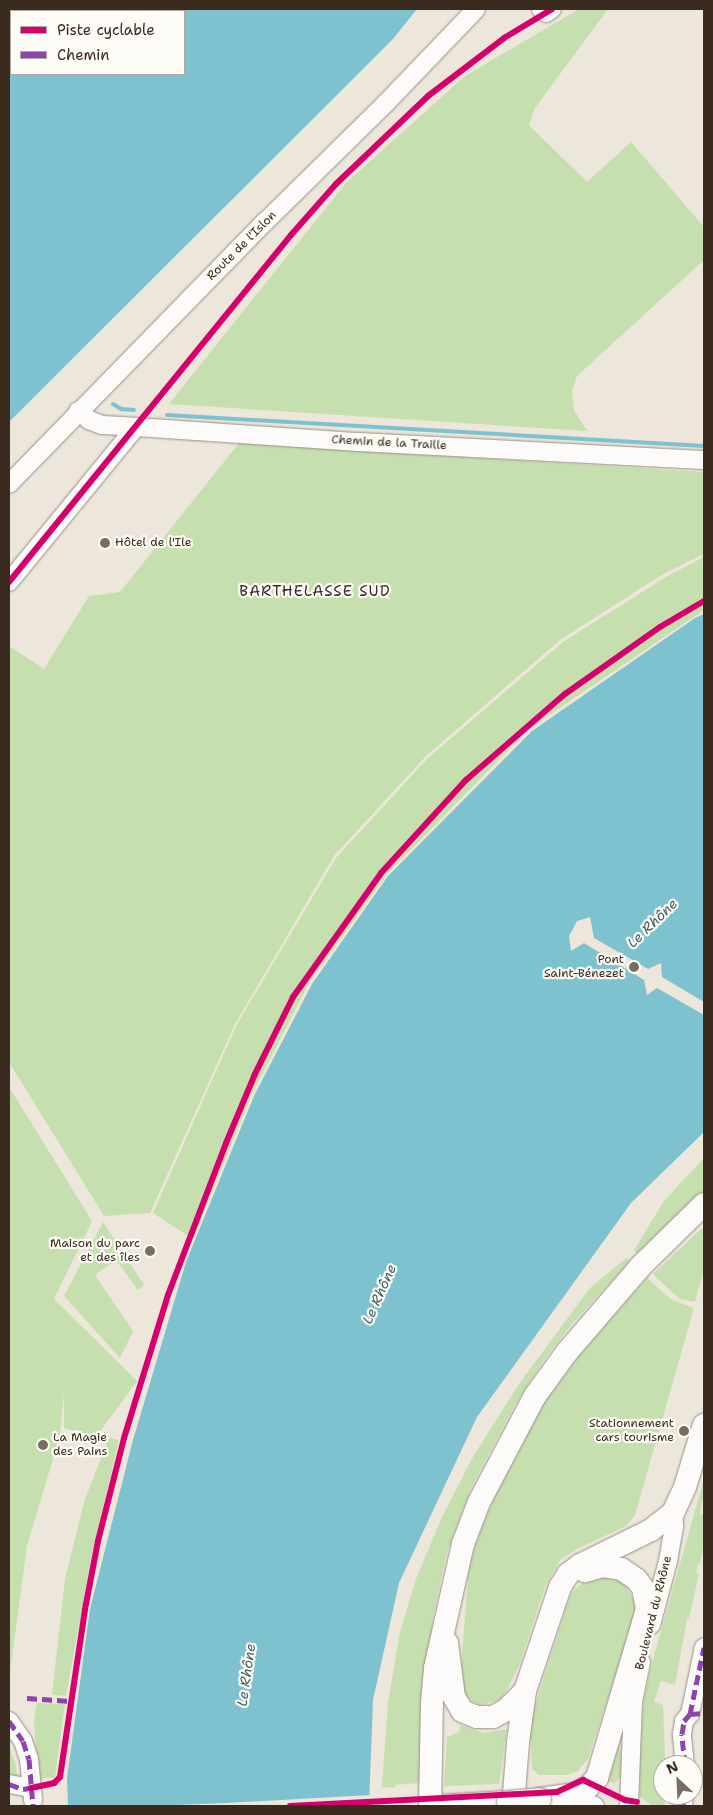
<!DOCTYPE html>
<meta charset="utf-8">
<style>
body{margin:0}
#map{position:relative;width:713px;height:1815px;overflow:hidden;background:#ede6da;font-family:"Shantell Sans",sans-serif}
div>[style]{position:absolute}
.green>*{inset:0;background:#c6dfae}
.water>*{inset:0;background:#7ec2d0}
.pier>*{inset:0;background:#ede6da}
.stream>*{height:4px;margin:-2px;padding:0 2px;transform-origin:2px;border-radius:2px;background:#7ec2d0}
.roads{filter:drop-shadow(0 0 1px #958f87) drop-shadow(0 0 1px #958f87)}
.minor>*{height:18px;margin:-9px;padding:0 9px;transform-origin:9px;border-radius:9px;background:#fcfbf9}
.major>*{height:22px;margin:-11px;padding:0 11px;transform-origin:11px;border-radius:11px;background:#fcfbf9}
.bridges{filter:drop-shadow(0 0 1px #958f87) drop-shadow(0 0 1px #958f87)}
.major-bridge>*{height:22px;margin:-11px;padding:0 11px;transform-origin:11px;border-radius:11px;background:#fcfbf9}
.quiet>*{height:5px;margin-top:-2.5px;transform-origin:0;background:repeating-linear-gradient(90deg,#8e44ad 0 10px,transparent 0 15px)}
.cycleway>*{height:6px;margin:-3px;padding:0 3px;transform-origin:3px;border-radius:3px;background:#d6006c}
.dots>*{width:14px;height:14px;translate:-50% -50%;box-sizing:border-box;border:2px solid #fdfcf7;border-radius:50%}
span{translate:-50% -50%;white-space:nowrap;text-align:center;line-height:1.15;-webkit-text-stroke:4.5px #fdfcf7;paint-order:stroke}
.street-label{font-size:12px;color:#3b2a1e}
.poi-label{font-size:12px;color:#3b2a1e}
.left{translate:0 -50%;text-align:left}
.right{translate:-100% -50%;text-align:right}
.water-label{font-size:14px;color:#436164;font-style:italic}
.quarter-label{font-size:15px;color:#3b2a1e;letter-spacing:1px}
.frame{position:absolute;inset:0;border:10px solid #3b2a1e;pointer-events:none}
.legend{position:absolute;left:10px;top:10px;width:175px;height:65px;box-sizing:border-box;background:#fdfcf7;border:1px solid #afa8a0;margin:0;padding:6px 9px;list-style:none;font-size:15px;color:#3b2a1e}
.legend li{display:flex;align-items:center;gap:10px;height:25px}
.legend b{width:25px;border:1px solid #afa8a0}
.north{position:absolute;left:653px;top:1755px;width:50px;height:50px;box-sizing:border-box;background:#fdfcf7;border:1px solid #afa8a0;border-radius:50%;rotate:335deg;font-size:14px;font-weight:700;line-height:20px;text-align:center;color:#3b2a1e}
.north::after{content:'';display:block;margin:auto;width:18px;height:22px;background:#796c60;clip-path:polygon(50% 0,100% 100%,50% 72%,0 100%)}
</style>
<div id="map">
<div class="green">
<i style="clip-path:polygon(579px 9px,608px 9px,535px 108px,529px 125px,587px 182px,631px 142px,704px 227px,704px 260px,577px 376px,572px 391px,574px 410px,587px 431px,169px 404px,346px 183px,465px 76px)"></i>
<i style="clip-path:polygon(239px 443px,704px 472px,704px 554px,663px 574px,560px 640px,425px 757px,334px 856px,235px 1024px,150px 1213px,104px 1216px,9px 1062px,9px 646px,44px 669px,89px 596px,120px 592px)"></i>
<i style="clip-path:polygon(704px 557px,704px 610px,530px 728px,388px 873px,309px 983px,252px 1094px,193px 1239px,153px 1213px,237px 1024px,336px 858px,427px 759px,563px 642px,666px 577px)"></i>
<i style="clip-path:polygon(9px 1087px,92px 1221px,54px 1299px,137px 1381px,96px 1437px,64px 1428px,64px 1393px,60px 1435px,27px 1546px,9px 1680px)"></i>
<i style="clip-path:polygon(704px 1158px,704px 1193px,637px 1254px,634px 1250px,664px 1201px)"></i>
<i style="clip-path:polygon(103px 1222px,144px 1285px,138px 1290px,116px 1260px,95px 1275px,133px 1331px,120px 1358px,64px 1296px)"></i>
<i style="clip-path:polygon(701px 1229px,704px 1229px,704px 1269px,695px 1302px,681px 1299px,674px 1294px,653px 1274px)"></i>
<i style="clip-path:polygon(626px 1258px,630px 1261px,573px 1323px,546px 1357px,515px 1405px,472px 1486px,447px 1552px,433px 1617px,419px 1783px,395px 1785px,394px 1788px,382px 1787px,388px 1702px,400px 1632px,416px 1579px,442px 1517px,474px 1455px,521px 1381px,590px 1288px)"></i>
<i style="clip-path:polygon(647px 1278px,672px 1300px,694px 1308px,635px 1515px,626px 1526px,575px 1550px,560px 1560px,545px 1587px,520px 1663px,508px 1688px,501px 1699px,482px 1705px,471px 1701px,465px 1694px,460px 1679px,469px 1567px,481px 1528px,494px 1498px,544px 1403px,593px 1338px)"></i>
<i style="clip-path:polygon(109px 1438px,119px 1440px,92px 1554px,66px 1696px,56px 1695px,52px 1694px,65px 1579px,85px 1499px)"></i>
<i style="clip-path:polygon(704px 1479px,704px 1493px,700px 1514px,704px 1515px,704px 1544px,700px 1564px,698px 1564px,696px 1573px,699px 1573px,689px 1619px,687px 1619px,675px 1685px,661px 1681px,654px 1702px,663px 1705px,665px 1759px,663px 1760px,662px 1769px,665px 1806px,653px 1806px,640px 1797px,639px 1755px,644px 1700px,650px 1670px)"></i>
<i style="clip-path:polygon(601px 1575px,622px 1581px,634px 1600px,636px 1607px,627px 1640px,588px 1759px,578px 1771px,567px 1775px,539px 1775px,532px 1769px,530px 1723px,546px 1670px,571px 1594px,584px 1581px)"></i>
<i style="clip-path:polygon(37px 1703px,65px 1704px,55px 1777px,38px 1779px,34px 1721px)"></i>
<i style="clip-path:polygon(460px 1725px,484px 1733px,507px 1729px,499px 1784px,444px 1786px,447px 1737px,459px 1732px)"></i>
<i style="clip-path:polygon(618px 1744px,625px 1764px,621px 1776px,614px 1784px,604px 1778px)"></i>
<i style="clip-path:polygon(9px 1746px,16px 1765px,17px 1776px,14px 1778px,9px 1775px)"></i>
</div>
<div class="water">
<i style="clip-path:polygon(evenodd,9px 9px,417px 9px,393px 39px,9px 422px,9px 9px,11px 11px,184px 11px,184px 74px,11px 74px,11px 11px)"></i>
<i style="clip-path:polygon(704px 614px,704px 1132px,631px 1203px,477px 1417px,399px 1583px,373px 1700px,369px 1806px,68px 1806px,67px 1778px,90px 1609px,133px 1440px,186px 1262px,254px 1096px,312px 984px,388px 876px,532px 731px,695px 618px)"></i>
</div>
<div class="pier">
<i style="clip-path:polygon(590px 917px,594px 938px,648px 969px,661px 963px,662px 977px,704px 1002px,704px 1015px,657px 988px,647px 995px,644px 980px,584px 943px,571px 951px,569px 936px,577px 921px)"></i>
<i style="clip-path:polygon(372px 1795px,371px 1806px,152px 1806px,226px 1803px)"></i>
</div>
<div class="stream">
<i style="left:113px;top:404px;width:9px;rotate:32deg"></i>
<i style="left:121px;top:409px;width:13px;rotate:4deg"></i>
<i style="left:167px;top:415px;width:538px;rotate:3.3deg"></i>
</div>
<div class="roads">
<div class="minor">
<i style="left:541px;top:9px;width:6px;rotate:39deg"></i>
<i style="left:546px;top:13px;width:7px;rotate:-34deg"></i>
<i style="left:78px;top:411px;width:14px;rotate:39deg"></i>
<i style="left:89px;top:420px;width:14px;rotate:21deg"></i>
<i style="left:102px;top:425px;width:20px;rotate:3deg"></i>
<i style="left:122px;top:426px;width:237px;rotate:3.9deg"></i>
<i style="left:358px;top:442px;width:346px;rotate:3deg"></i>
<i style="left:9px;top:484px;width:368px;rotate:-45.7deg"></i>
<i style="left:266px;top:221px;width:168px;rotate:-44.5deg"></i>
<i style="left:386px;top:103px;width:130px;rotate:-46.2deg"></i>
<i style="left:9px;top:582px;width:200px;rotate:-50.7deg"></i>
<i style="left:651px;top:1625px;width:66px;rotate:-75.1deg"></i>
<i style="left:668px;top:1561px;width:36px;rotate:-80deg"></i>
<i style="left:674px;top:1526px;width:13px;rotate:-94deg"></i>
<i style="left:9px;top:1721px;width:24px;rotate:55deg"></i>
<i style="left:23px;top:1741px;width:19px;rotate:72deg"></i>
<i style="left:29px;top:1759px;width:41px;rotate:84.4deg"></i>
<i style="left:685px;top:1765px;width:31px;rotate:-96deg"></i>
<i style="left:682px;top:1734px;width:13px;rotate:-81deg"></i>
<i style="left:684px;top:1721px;width:9px;rotate:-49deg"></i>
<i style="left:690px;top:1714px;width:68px;rotate:-78.2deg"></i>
<i style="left:9px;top:1784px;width:22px;rotate:10deg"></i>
<i style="left:567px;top:1796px;width:12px;rotate:9deg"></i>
<i style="left:579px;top:1798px;width:18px;rotate:27deg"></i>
<i style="left:629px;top:1806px;width:104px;rotate:-87.8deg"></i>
<i style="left:633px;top:1702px;width:41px;rotate:-78.7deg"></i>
<i style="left:683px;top:1806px;width:11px;rotate:-85deg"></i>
</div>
<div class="major">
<i style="left:447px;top:1643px;width:54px;rotate:82.6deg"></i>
<i style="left:454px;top:1697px;width:16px;rotate:60deg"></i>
<i style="left:462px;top:1711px;width:16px;rotate:22deg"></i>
<i style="left:477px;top:1717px;width:16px"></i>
<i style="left:493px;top:1717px;width:15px;rotate:-28deg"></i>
<i style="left:506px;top:1710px;width:27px;rotate:-45deg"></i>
<i style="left:540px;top:1799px;width:36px;rotate:-8deg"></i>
<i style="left:576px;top:1794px;width:14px;rotate:-30deg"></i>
<i style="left:588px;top:1787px;width:13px;rotate:-45deg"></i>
<i style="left:597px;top:1778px;width:176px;rotate:-73.5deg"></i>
<i style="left:647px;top:1609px;width:21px;rotate:-101deg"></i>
<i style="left:643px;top:1588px;width:11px;rotate:-128deg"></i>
<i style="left:636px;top:1579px;width:18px;rotate:-146deg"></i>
<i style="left:621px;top:1569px;width:18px;rotate:-171deg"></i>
<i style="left:603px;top:1566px;width:19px;rotate:164deg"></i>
<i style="left:430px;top:1806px;width:103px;rotate:-88.9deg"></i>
<i style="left:432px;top:1703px;width:35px;rotate:-85deg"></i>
<i style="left:435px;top:1668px;width:127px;rotate:-77.3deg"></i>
<i style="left:463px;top:1544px;width:45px;rotate:-69.1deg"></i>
<i style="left:479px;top:1502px;width:120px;rotate:-62.2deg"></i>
<i style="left:535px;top:1396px;width:54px;rotate:-54deg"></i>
<i style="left:567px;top:1352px;width:113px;rotate:-49.3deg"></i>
<i style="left:641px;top:1266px;width:88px;rotate:-44.5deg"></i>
<i style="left:438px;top:1806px;width:70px;rotate:-3.3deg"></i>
<i style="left:513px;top:1806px;width:64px;rotate:-85.5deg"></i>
<i style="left:518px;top:1742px;width:51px;rotate:-82.2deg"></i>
<i style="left:525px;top:1691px;width:110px;rotate:-71.4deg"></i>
<i style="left:560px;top:1587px;width:15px;rotate:-58deg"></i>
<i style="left:568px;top:1574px;width:15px;rotate:-37deg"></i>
<i style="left:580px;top:1565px;width:79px;rotate:-26.2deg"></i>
<i style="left:651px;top:1530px;width:28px;rotate:-38deg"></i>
<i style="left:673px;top:1513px;width:29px;rotate:-65deg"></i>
<i style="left:685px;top:1487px;width:65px;rotate:-73deg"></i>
</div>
</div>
<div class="bridges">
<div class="major-bridge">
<i style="left:508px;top:1802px;width:32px;rotate:-5deg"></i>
</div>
</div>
<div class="quiet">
<i style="left:27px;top:1698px;width:44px;rotate:3.9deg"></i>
<i style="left:690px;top:1714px;width:14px;rotate:-4deg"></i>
<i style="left:9px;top:1721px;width:24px;rotate:55deg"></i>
<i style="left:23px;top:1741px;width:19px;rotate:72deg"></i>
<i style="left:29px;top:1759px;width:47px;rotate:85.1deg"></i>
<i style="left:685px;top:1765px;width:31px;rotate:-96deg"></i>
<i style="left:682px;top:1734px;width:13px;rotate:-81deg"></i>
<i style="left:684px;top:1721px;width:9px;rotate:-49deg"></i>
<i style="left:690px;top:1714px;width:68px;rotate:-78.2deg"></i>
<i style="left:9px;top:1784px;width:15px;rotate:20deg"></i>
<i style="left:23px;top:1789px;width:13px;rotate:-9deg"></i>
<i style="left:683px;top:1806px;width:11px;rotate:-85deg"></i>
</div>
<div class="cycleway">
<i style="left:9px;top:582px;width:447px;rotate:-50.9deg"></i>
<i style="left:291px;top:235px;width:68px;rotate:-48.6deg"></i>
<i style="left:336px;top:184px;width:127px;rotate:-43.7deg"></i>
<i style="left:428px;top:96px;width:96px;rotate:-37.3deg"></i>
<i style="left:504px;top:38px;width:56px;rotate:-31.1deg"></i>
<i style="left:31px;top:1788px;width:24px;rotate:-12deg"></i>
<i style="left:54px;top:1783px;width:8px;rotate:-45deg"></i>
<i style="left:60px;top:1777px;width:175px;rotate:-81.5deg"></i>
<i style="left:86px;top:1604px;width:64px;rotate:-79.2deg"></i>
<i style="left:98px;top:1541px;width:106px;rotate:-75.8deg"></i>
<i style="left:124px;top:1438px;width:150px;rotate:-72.9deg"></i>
<i style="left:168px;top:1295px;width:163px;rotate:-69.1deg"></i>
<i style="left:226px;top:1143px;width:75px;rotate:-67.2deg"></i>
<i style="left:255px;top:1074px;width:86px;rotate:-63.7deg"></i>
<i style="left:293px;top:997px;width:152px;rotate:-54.6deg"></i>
<i style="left:381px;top:873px;width:126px;rotate:-47.6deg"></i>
<i style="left:466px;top:780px;width:131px;rotate:-41deg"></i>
<i style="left:565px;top:694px;width:116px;rotate:-35.2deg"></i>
<i style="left:660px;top:627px;width:51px;rotate:-30.6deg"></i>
<i style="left:290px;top:1806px;width:267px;rotate:-3deg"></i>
<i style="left:557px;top:1792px;width:29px;rotate:-25deg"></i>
<i style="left:583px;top:1780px;width:47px;rotate:25.5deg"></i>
<i style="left:625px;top:1800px;width:12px;rotate:9deg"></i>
</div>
<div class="dots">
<i style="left:105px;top:543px;background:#796c60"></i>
<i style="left:634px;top:967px;background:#796c60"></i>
<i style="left:150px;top:1251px;background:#796c60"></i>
<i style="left:684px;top:1431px;background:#796c60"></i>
<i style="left:43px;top:1445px;background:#796c60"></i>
</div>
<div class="street-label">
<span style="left:242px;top:246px;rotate:-45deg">Route de l'Islon</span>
<span style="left:389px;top:443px;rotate:3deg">Chemin de la Traille</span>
<span style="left:654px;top:1613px;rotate:-76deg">Boulevard du Rhône</span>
</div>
<div class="poi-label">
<span class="left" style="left:115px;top:543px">Hôtel de l'Ile</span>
<span class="right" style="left:624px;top:967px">Pont<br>Saint-Bénezet</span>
<span class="right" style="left:140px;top:1251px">Maison du parc<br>et des îles</span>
<span class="right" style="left:674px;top:1431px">Stationnement<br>cars tourisme</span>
<span class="left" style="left:53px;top:1445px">La Magie<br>des Pains</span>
</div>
<div class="water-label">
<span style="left:652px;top:923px;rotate:-44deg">Le Rhône</span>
<span style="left:379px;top:1294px;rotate:-66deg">Le Rhône</span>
<span style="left:246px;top:1675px;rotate:-82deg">Le Rhône</span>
</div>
<div class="quarter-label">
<span style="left:315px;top:592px">BARTHELASSE SUD</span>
</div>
<div class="frame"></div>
<ul class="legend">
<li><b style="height:6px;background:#d6006c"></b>Piste cyclable</li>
<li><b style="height:6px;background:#8e44ad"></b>Chemin</li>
</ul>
<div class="north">N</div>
</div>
